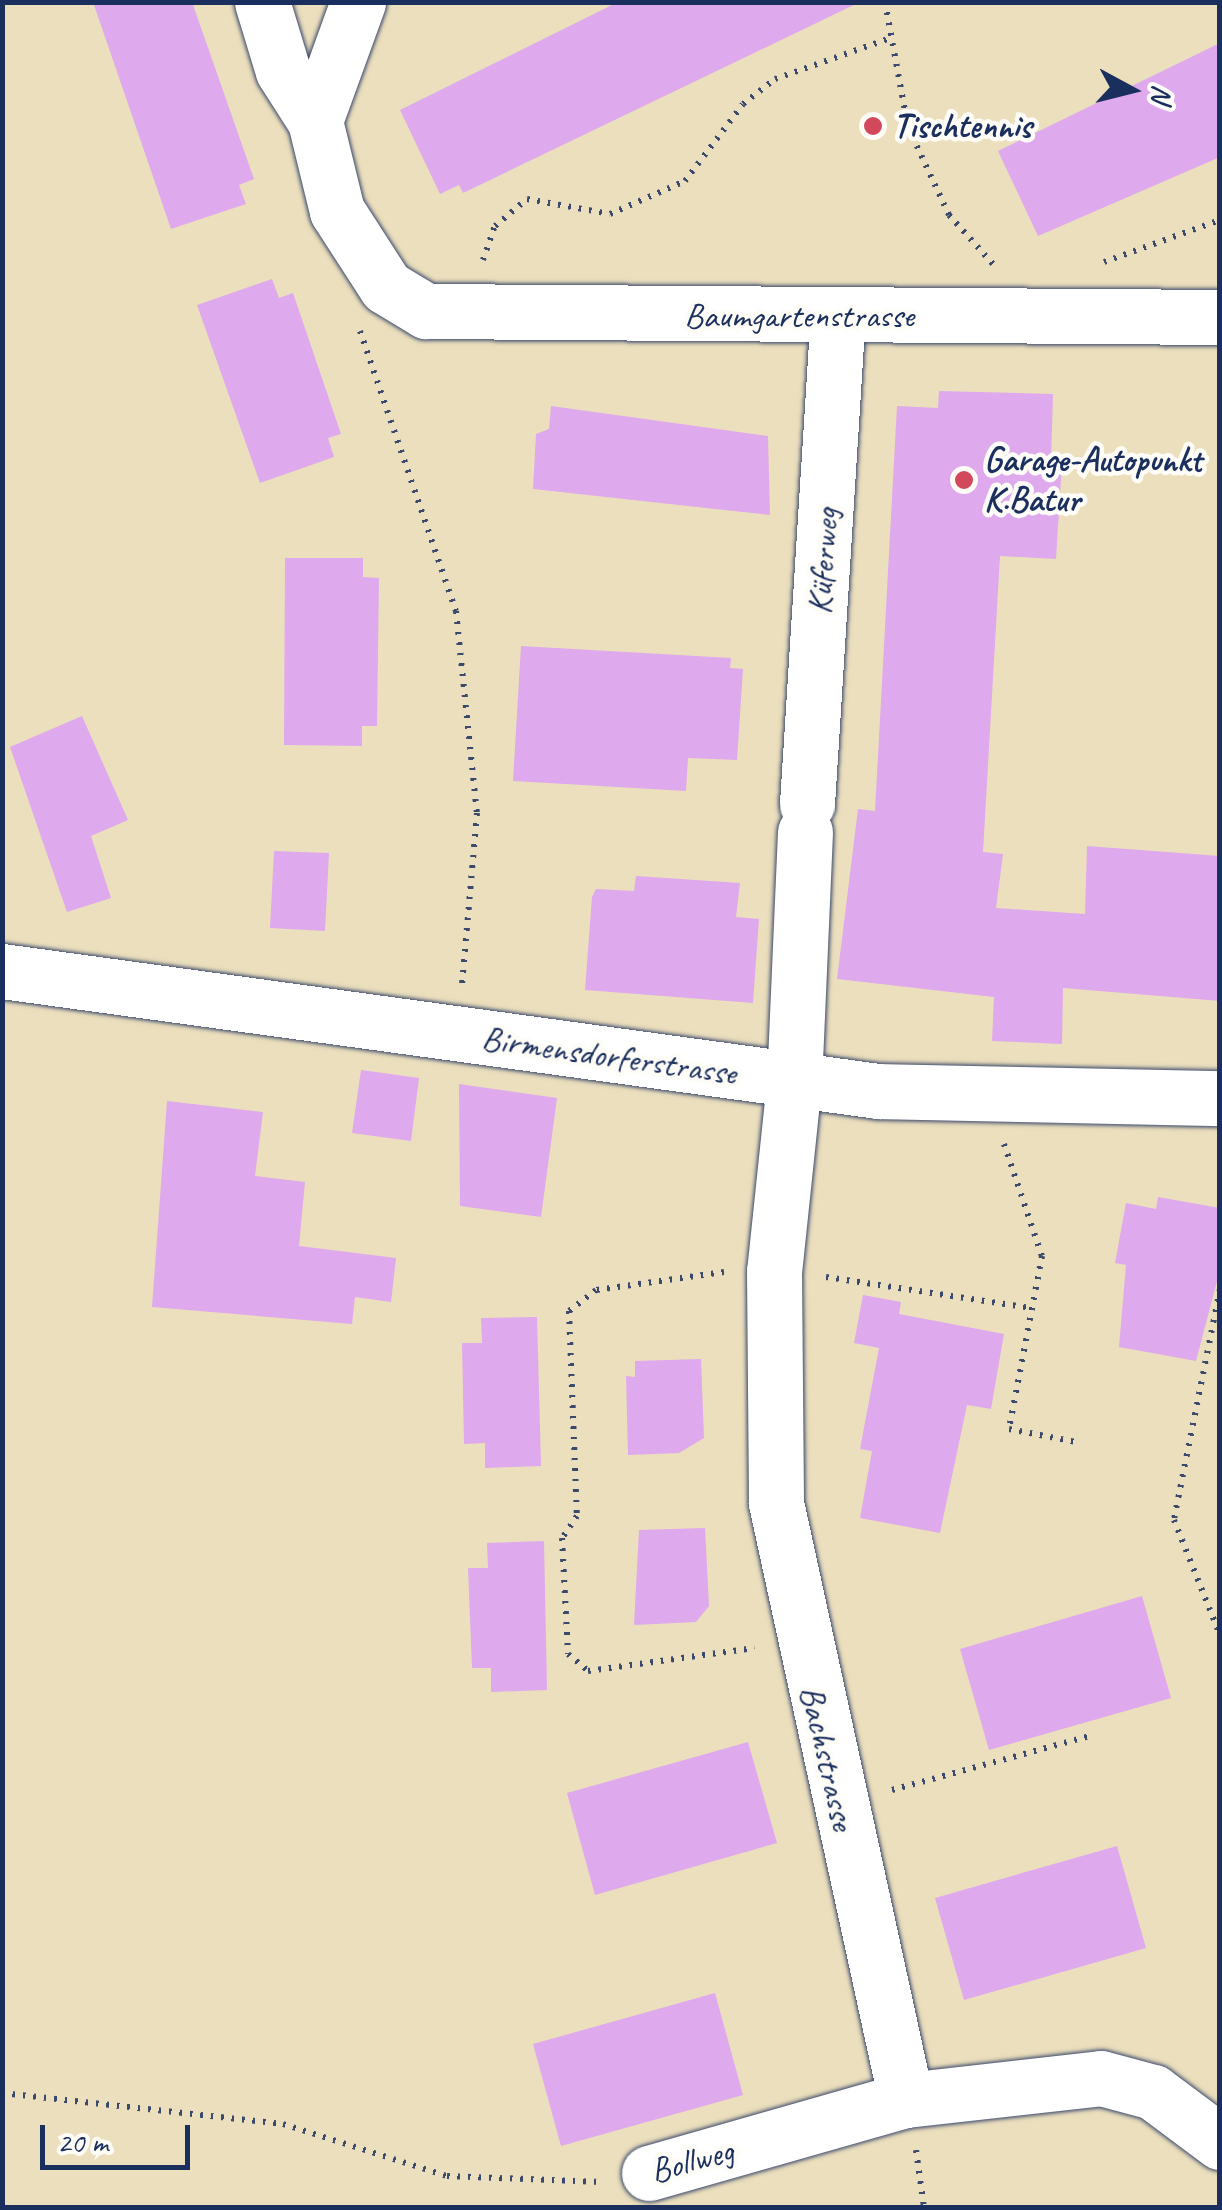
<!DOCTYPE html>
<meta charset="utf-8">
<style>
body{margin:0}
#map{position:relative;width:1222px;height:2210px;overflow:hidden;background:#ecdfbd;font-family:Caveat,sans-serif}
div>[style]{position:absolute}
.building>*{inset:0;background:#dea9ed}
.path>*{height:6px;margin-top:-3px;transform-origin:0;background:repeating-linear-gradient(90deg,#3a496c 0 2.5px,transparent 0 10.5px)}
.roads{filter:drop-shadow(0 0 2px #3a496c) drop-shadow(0 0 2px #3a496c)}
.minor>*{height:55px;margin:-27.5px;padding:0 27.5px;transform-origin:27.5px;border-radius:27.5px;background:#fff}
.major>*{height:55px;margin:-27.5px;padding:0 27.5px;transform-origin:27.5px;border-radius:27.5px;background:#fff}
.dots>*{width:28px;height:28px;translate:-50% -50%;box-sizing:border-box;border:5px solid #fdfcf7;border-radius:50%}
span{translate:-50% -50%;white-space:nowrap;text-align:center;line-height:1.15;-webkit-text-stroke:9px #fdfcf7;paint-order:stroke}
.poi-label{font-size:35px;color:#1b2f5e;font-weight:700}
.left{translate:0 -50%;text-align:left}
.street-label{font-size:35px;color:#1b2f5e}
.frame{position:absolute;inset:0;border:5px solid #1b2f5e;pointer-events:none}
.north{position:absolute;left:1082px;top:40px;width:100px;height:100px;-webkit-text-stroke:8px #fdfcf7;paint-order:stroke;rotate:97deg;font-size:28px;font-weight:700;line-height:40px;text-align:center;color:#1b2f5e}
.north::after{content:'';display:block;margin:auto;width:35px;height:45px;background:#1b2f5e;clip-path:polygon(50% 0,100% 100%,50% 72%,0 100%)}
.scale{position:absolute;left:40px;top:2125px;width:150px;height:45px;box-sizing:border-box;border:5px solid #1b2f5e;border-top:0;padding-left:12px;font-size:30px;line-height:35px;white-space:nowrap;color:#1b2f5e;-webkit-text-stroke:8px #fdfcf7;paint-order:stroke}
</style>
<div id="map">
<div class="building">
<i style="clip-path:polygon(93px 2px,192px 2px,254px 179px,239px 185px,246px 204px,171px 229px)"></i>
<i style="clip-path:polygon(618px 2px,860px 2px,463px 193px,459px 185px,440px 194px,400px 110px)"></i>
<i style="clip-path:polygon(1220px 43px,1220px 157px,1038px 236px,998px 151px)"></i>
<i style="clip-path:polygon(272px 279px,279px 298px,293px 293px,341px 434px,328px 438px,334px 457px,260px 483px,197px 305px)"></i>
<i style="clip-path:polygon(939px 391px,1053px 394px,1051px 462px,1062px 463px,1056px 559px,1000px 556px,983px 852px,1003px 854px,996px 908px,1085px 914px,1087px 846px,1220px 856px,1220px 1001px,1063px 988px,1062px 1044px,992px 1041px,994px 997px,837px 979px,858px 809px,875px 811px,897px 406px,938px 408px)"></i>
<i style="clip-path:polygon(551px 406px,768px 436px,770px 515px,533px 489px,536px 434px,549px 429px)"></i>
<i style="clip-path:polygon(285px 558px,363px 558px,363px 577px,379px 578px,377px 726px,362px 726px,362px 746px,284px 745px)"></i>
<i style="clip-path:polygon(521px 646px,731px 658px,730px 668px,743px 669px,737px 760px,688px 758px,686px 791px,513px 781px)"></i>
<i style="clip-path:polygon(82px 716px,128px 820px,91px 836px,111px 898px,67px 912px,10px 747px)"></i>
<i style="clip-path:polygon(274px 851px,329px 853px,325px 931px,270px 928px)"></i>
<i style="clip-path:polygon(636px 876px,740px 883px,736px 917px,759px 919px,753px 1003px,585px 990px,592px 897px,596px 889px,634px 891px)"></i>
<i style="clip-path:polygon(361px 1070px,419px 1078px,411px 1141px,352px 1133px)"></i>
<i style="clip-path:polygon(459px 1084px,557px 1098px,541px 1217px,460px 1206px)"></i>
<i style="clip-path:polygon(167px 1101px,263px 1112px,255px 1176px,305px 1182px,299px 1246px,396px 1258px,391px 1302px,355px 1297px,352px 1324px,152px 1307px)"></i>
<i style="clip-path:polygon(1158px 1197px,1220px 1208px,1220px 1270px,1196px 1361px,1119px 1347px,1126px 1265px,1115px 1263px,1126px 1203px,1156px 1209px)"></i>
<i style="clip-path:polygon(863px 1295px,901px 1302px,899px 1314px,1004px 1334px,991px 1409px,967px 1405px,940px 1533px,860px 1518px,872px 1451px,860px 1449px,879px 1348px,854px 1343px)"></i>
<i style="clip-path:polygon(537px 1317px,541px 1466px,485px 1468px,485px 1443px,464px 1444px,462px 1343px,482px 1343px,481px 1318px)"></i>
<i style="clip-path:polygon(701px 1359px,704px 1438px,679px 1453px,628px 1455px,626px 1376px,635px 1377px,635px 1361px)"></i>
<i style="clip-path:polygon(705px 1528px,709px 1606px,696px 1622px,634px 1625px,639px 1530px)"></i>
<i style="clip-path:polygon(544px 1541px,547px 1690px,491px 1692px,491px 1668px,472px 1668px,468px 1568px,488px 1568px,487px 1543px)"></i>
<i style="clip-path:polygon(1142px 1596px,1171px 1698px,989px 1750px,960px 1649px)"></i>
<i style="clip-path:polygon(748px 1742px,777px 1843px,595px 1895px,567px 1793px)"></i>
<i style="clip-path:polygon(1117px 1846px,1146px 1948px,964px 2000px,935px 1898px)"></i>
<i style="clip-path:polygon(715px 1993px,743px 2095px,561px 2146px,533px 2044px)"></i>
</div>
<div class="path">
<i style="left:885px;top:2px;width:127px;rotate:79.6deg"></i>
<i style="left:908px;top:127px;width:97px;rotate:65deg"></i>
<i style="left:949px;top:215px;width:66px;rotate:48.1deg"></i>
<i style="left:483px;top:260px;width:36px;rotate:-71deg"></i>
<i style="left:495px;top:226px;width:42px;rotate:-40.2deg"></i>
<i style="left:527px;top:199px;width:84px;rotate:10.2deg"></i>
<i style="left:610px;top:214px;width:82px;rotate:-23.7deg"></i>
<i style="left:685px;top:181px;width:96px;rotate:-53deg"></i>
<i style="left:743px;top:104px;width:41px;rotate:-38deg"></i>
<i style="left:775px;top:79px;width:123px;rotate:-19.5deg"></i>
<i style="left:1104px;top:262px;width:123px;rotate:-19.9deg"></i>
<i style="left:360px;top:331px;width:296px;rotate:71.1deg"></i>
<i style="left:456px;top:611px;width:203px;rotate:84.1deg"></i>
<i style="left:477px;top:813px;width:172px;rotate:95deg"></i>
<i style="left:1004px;top:1144px;width:118px;rotate:71.3deg"></i>
<i style="left:1042px;top:1256px;width:176px;rotate:100.8deg"></i>
<i style="left:1009px;top:1429px;width:73px;rotate:11deg"></i>
<i style="left:724px;top:1272px;width:129px;rotate:172deg"></i>
<i style="left:596px;top:1290px;width:34px;rotate:142deg"></i>
<i style="left:569px;top:1311px;width:205px;rotate:87.8deg"></i>
<i style="left:577px;top:1516px;width:27px;rotate:124deg"></i>
<i style="left:562px;top:1538px;width:116px;rotate:87deg"></i>
<i style="left:568px;top:1654px;width:26px;rotate:40deg"></i>
<i style="left:588px;top:1671px;width:168px;rotate:-7.9deg"></i>
<i style="left:826px;top:1277px;width:208px;rotate:8.6deg"></i>
<i style="left:1220px;top:1289px;width:236px;rotate:101.3deg"></i>
<i style="left:1174px;top:1520px;width:124px;rotate:68.2deg"></i>
<i style="left:892px;top:1790px;width:208px;rotate:-15.3deg"></i>
<i style="left:2px;top:2093px;width:283px;rotate:6.3deg"></i>
<i style="left:283px;top:2124px;width:172px;rotate:17.6deg"></i>
<i style="left:447px;top:2176px;width:154px;rotate:2.2deg"></i>
<i style="left:916px;top:2150px;width:59px;rotate:82.1deg"></i>
</div>
<div class="roads">
<div class="minor">
<i style="left:262px;top:2px;width:72px;rotate:73.1deg"></i>
<i style="left:283px;top:71px;width:59px;rotate:57.4deg"></i>
<i style="left:315px;top:121px;width:93px;rotate:76.3deg"></i>
<i style="left:337px;top:211px;width:90px;rotate:57.2deg"></i>
<i style="left:386px;top:287px;width:47px;rotate:31deg"></i>
<i style="left:426px;top:311px;width:794px;rotate:0.43deg"></i>
<i style="left:315px;top:121px;width:127px;rotate:-70.1deg"></i>
<i style="left:807px;top:804px;width:488px;rotate:-86.4deg"></i>
<i style="left:805px;top:832px;width:250px;rotate:92.5deg"></i>
<i style="left:794px;top:1082px;width:190px;rotate:96deg"></i>
<i style="left:774px;top:1271px;width:232px;rotate:89.5deg"></i>
<i style="left:776px;top:1503px;width:611px;rotate:77.72deg"></i>
<i style="left:649px;top:2173px;width:267px;rotate:-15.9deg"></i>
<i style="left:906px;top:2100px;width:196px;rotate:-6.4deg"></i>
<i style="left:1101px;top:2078px;width:54px;rotate:15.1deg"></i>
<i style="left:1153px;top:2092px;width:84px;rotate:36.7deg"></i>
</div>
<div class="major">
<i style="left:2px;top:971px;width:884px;rotate:7.8deg"></i>
<i style="left:878px;top:1091px;width:342px;rotate:1.2deg"></i>
</div>
</div>
<div class="dots">
<i style="left:873px;top:126px;background:#d1495b"></i>
<i style="left:964px;top:480px;background:#d1495b"></i>
</div>
<div class="poi-label">
<span class="left" style="left:893px;top:126px">Tischtennis</span>
<span class="left" style="left:984px;top:480px">Garage-Autopunkt<br>K.Batur</span>
</div>
<div class="street-label">
<span style="left:799px;top:316px">Baumgartenstrasse</span>
<span style="left:823px;top:561px;rotate:-86deg">Küferweg</span>
<span style="left:609px;top:1056px;rotate:8deg">Birmensdorferstrasse</span>
<span style="left:827px;top:1758px;rotate:77deg">Bachstrasse</span>
<span style="left:692px;top:2161px;rotate:-15deg">Bollweg</span>
</div>
<div class="frame"></div>
<div class="north">N</div>
<div class="scale">20 m</div>
</div>
